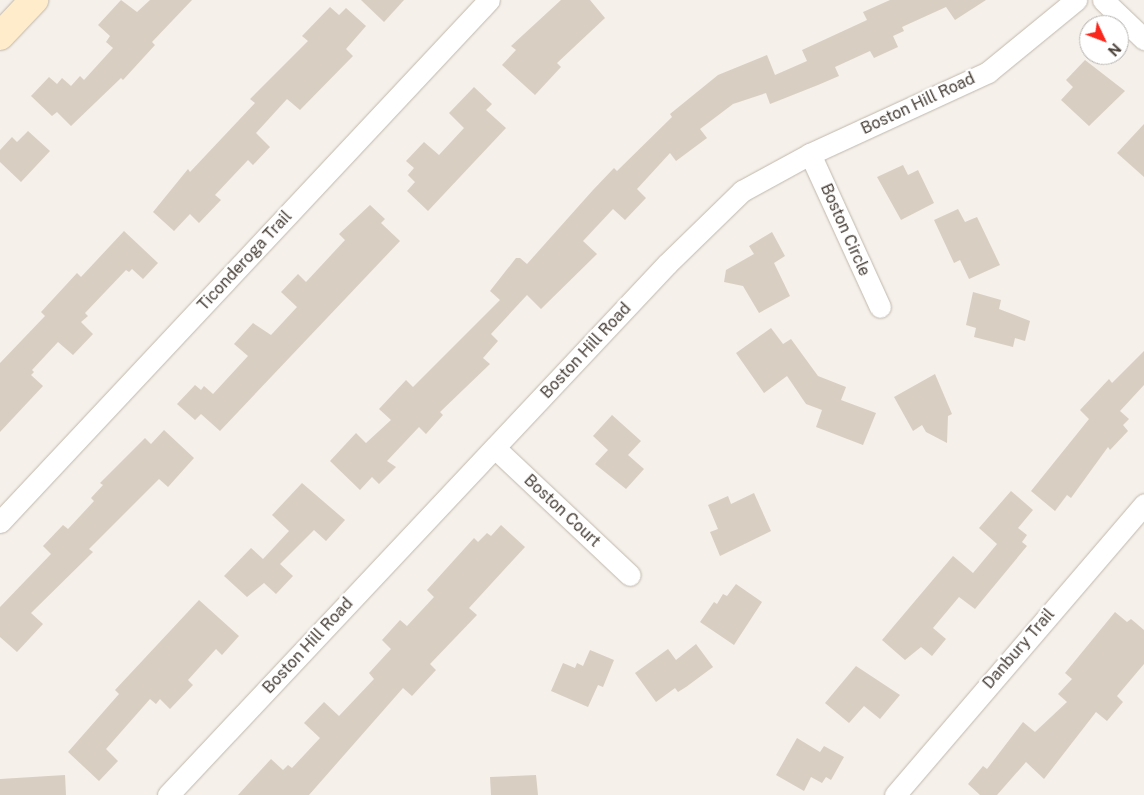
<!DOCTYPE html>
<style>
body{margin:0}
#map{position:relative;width:1144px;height:795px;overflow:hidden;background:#f5f0ea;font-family:"Public Sans",sans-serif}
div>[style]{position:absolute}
.building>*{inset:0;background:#d9cec2}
.roads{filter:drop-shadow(0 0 1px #c0b7ac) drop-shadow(0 0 1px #c0b7ac)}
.street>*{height:21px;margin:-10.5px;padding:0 10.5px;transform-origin:10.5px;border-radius:10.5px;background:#fff}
.secondary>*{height:28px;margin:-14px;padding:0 14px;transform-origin:14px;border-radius:14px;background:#feecca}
span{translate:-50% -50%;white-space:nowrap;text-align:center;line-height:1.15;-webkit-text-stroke:4.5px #fff;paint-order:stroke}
.street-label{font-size:16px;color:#494038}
.north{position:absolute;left:1079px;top:15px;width:50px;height:50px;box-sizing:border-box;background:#fff;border:1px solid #b6b3af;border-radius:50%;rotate:133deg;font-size:14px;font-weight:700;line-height:20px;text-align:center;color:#494038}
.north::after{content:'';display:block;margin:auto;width:18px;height:22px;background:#f9271c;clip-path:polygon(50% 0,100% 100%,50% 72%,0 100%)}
</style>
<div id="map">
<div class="building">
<i style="clip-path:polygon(121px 0,137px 12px,150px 0,192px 0,152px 42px,155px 45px,123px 80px,121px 78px,71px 126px,57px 112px,52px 116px,31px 96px,49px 77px,57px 84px,62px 78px,71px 86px,80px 76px,84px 80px,113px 48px,106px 42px,110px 36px,98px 25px)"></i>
<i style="clip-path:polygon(361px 0,404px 0,384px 22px)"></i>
<i style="clip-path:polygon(561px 0,590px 0,605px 18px,557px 63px,561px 67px,535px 95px,502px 65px,516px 50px,511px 46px)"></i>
<i style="clip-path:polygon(890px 0,986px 0,955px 20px,946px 7px,902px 27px,904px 31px,893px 36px,898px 47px,874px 58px,870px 51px,835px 67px,839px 76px,818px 85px,770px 104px,766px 93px,733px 104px,700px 129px,707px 138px,676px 161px,670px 153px,637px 189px,646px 198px,625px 220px,613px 209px,583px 241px,597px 254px,541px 309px,527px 295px,491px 334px,498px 341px,483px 358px,490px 364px,440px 412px,443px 415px,426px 434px,419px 427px,387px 461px,396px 467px,379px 484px,372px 477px,360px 490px,330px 461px,356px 433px,366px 443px,391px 420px,379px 409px,406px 380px,413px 387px,500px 300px,490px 291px,516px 258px,520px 258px,527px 264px,593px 190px,614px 168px,617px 171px,672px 117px,670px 114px,718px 75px,767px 55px,775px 75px,807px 61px,802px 50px,867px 20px,863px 12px)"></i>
<i style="clip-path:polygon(330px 7px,339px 15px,346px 8px,366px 26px,346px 49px,353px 56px,300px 110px,287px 99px,256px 133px,270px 147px,253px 165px,248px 160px,215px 195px,221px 200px,199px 223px,190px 214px,174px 231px,153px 212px,188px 169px,190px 172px,255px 103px,250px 99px,308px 41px,302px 36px)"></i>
<i style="clip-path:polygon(1085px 60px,1125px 91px,1089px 126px,1061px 100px,1073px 87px,1066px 80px)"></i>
<i style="clip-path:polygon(474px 87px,492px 104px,486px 110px,506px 128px,428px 211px,407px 191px,415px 182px,408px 175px,414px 168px,406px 161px,424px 142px,439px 155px,464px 128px,449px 113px)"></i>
<i style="clip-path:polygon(1144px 124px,1144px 177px,1117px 153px)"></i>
<i style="clip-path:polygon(28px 131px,50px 151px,21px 182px,0 162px,0 150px,12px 137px,17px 142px)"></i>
<i style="clip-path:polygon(903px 165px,908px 175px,918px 170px,934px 203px,901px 220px,877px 177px)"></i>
<i style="clip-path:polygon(370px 205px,385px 219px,381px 223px,400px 241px,220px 431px,201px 414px,195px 420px,177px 404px,195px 385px,201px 390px,204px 386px,213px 394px,248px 356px,234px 344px,253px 323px,271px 335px,297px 307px,281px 292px,298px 274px,306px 282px,345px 240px,339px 234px)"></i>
<i style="clip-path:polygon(958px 209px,965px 222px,977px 217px,1000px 265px,969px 279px,960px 260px,954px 263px,934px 220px)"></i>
<i style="clip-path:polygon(124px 231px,158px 263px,143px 279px,132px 269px,129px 272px,126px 270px,85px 313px,88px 316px,81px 322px,93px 334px,73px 355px,58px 342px,32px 370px,34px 372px,31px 375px,43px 386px,0 432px,0 363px,45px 316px,41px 312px,77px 273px,81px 277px)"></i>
<i style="clip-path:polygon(772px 232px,785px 256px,774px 263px,790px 296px,759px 313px,743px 286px,724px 282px,726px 270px,754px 254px,749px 246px)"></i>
<i style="clip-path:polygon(973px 292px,1001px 300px,999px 309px,1030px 321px,1025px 341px,1015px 338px,1013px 347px,974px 337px,976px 328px,966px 325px)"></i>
<i style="clip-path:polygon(771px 328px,783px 344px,791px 339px,818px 376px,846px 387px,841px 400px,876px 413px,863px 445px,816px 427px,822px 410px,806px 404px,787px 376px,764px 393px,736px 353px)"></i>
<i style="clip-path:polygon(1144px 351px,1144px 385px,1120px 411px,1129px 419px,1123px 425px,1128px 431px,1110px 450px,1108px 447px,1071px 498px,1067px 495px,1055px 511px,1031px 491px,1089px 419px,1080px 410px,1109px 379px,1112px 383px)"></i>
<i style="clip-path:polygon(935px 374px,952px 414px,948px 416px,947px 443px,926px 432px,922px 425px,913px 431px,894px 397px)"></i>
<i style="clip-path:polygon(612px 415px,641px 441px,628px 455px,644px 469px,626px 489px,595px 464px,608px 450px,593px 436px)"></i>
<i style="clip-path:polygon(164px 430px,194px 458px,168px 487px,159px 479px,89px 549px,93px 552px,31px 613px,43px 624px,17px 652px,0 637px,0 607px,51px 554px,43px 546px,63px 525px,68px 529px,94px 501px,91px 498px,103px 485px,100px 483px,145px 438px,151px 444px)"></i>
<i style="clip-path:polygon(302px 483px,345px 520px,326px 541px,314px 530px,280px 564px,293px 576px,276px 594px,264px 583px,247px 597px,224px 576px,251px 548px,263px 559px,289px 531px,272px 515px)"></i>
<i style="clip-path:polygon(1011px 491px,1033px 510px,1018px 528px,1027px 535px,1022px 542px,1027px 546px,975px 609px,959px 597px,933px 628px,946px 639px,932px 656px,921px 647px,905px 660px,882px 640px,953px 556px,973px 573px,997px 544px,979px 528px)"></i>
<i style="clip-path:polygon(754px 493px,771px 531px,720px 556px,710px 532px,718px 529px,708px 505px,728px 496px,731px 504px)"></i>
<i style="clip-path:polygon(501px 525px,525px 547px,469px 608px,477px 615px,430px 664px,436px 670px,412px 696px,403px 688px,309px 795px,238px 795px,271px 759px,283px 770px,288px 765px,292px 768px,320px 738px,304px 723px,324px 702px,339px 716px,374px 679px,369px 673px,391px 649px,382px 640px,400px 620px,407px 626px,434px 597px,427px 590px,474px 538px,478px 542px,487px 533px,491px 536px)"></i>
<i style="clip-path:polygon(736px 584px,762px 602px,734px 645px,700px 622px,714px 602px,717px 604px,723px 594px,727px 596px)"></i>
<i style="clip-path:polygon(199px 600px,239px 636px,222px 655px,216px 649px,188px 680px,193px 685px,170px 709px,160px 699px,156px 704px,150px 699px,106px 749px,118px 761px,99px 781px,68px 752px,119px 694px,115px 690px)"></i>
<i style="clip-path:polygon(1115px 612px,1127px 622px,1131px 619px,1144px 630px,1144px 664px,1117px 696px,1123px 702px,1107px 721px,1096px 712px,1044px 779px,1026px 762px,997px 795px,980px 795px,968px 784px,983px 766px,987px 769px,1023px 722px,1035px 732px,1067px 702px,1058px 694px,1072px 679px,1065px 673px)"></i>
<i style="clip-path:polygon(696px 644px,713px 667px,686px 687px,678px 692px,675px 688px,656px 702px,635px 673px,668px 649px,676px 660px)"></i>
<i style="clip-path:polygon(590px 650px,614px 660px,603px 687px,598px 685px,588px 707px,551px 691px,563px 663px,575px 668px,577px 663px,583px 666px)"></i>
<i style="clip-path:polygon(856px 666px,900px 695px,880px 719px,864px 706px,849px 723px,825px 703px)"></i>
<i style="clip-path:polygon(797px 738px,820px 752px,824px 746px,844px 757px,831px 780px,826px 777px,822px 783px,811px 777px,804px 791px,776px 775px)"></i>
<i style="clip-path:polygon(65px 775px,66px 795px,0 795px,0 779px)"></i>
<i style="clip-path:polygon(536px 775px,538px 795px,491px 795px,490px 777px)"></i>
</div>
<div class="roads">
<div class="street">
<i style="left:1103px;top:0;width:57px;rotate:43.6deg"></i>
<i style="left:810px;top:154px;width:168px;rotate:65.4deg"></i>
<i style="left:495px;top:448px;width:185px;rotate:43.3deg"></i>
<i style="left:0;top:522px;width:715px;rotate:-46.87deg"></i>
<i style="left:168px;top:795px;width:729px;rotate:-46.78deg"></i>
<i style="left:667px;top:264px;width:105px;rotate:-44.2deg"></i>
<i style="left:742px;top:191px;width:77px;rotate:-28.6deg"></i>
<i style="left:810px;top:154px;width:196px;rotate:-24.7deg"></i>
<i style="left:988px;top:72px;width:114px;rotate:-39.3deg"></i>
<i style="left:895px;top:795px;width:383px;rotate:-49.4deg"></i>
</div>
<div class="secondary">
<i style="left:0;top:36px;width:50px;rotate:-46.6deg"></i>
</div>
</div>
<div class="street-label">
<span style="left:918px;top:104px;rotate:-25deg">Boston Hill Road</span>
<span style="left:845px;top:230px;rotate:66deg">Boston Circle</span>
<span style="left:245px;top:261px;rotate:-47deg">Ticonderoga Trail</span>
<span style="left:586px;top:351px;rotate:-47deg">Boston Hill Road</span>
<span style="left:562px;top:511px;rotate:43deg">Boston Court</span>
<span style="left:308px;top:646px;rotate:-47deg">Boston Hill Road</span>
<span style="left:1019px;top:649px;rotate:-49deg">Danbury Trail</span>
</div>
<div class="north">N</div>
</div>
